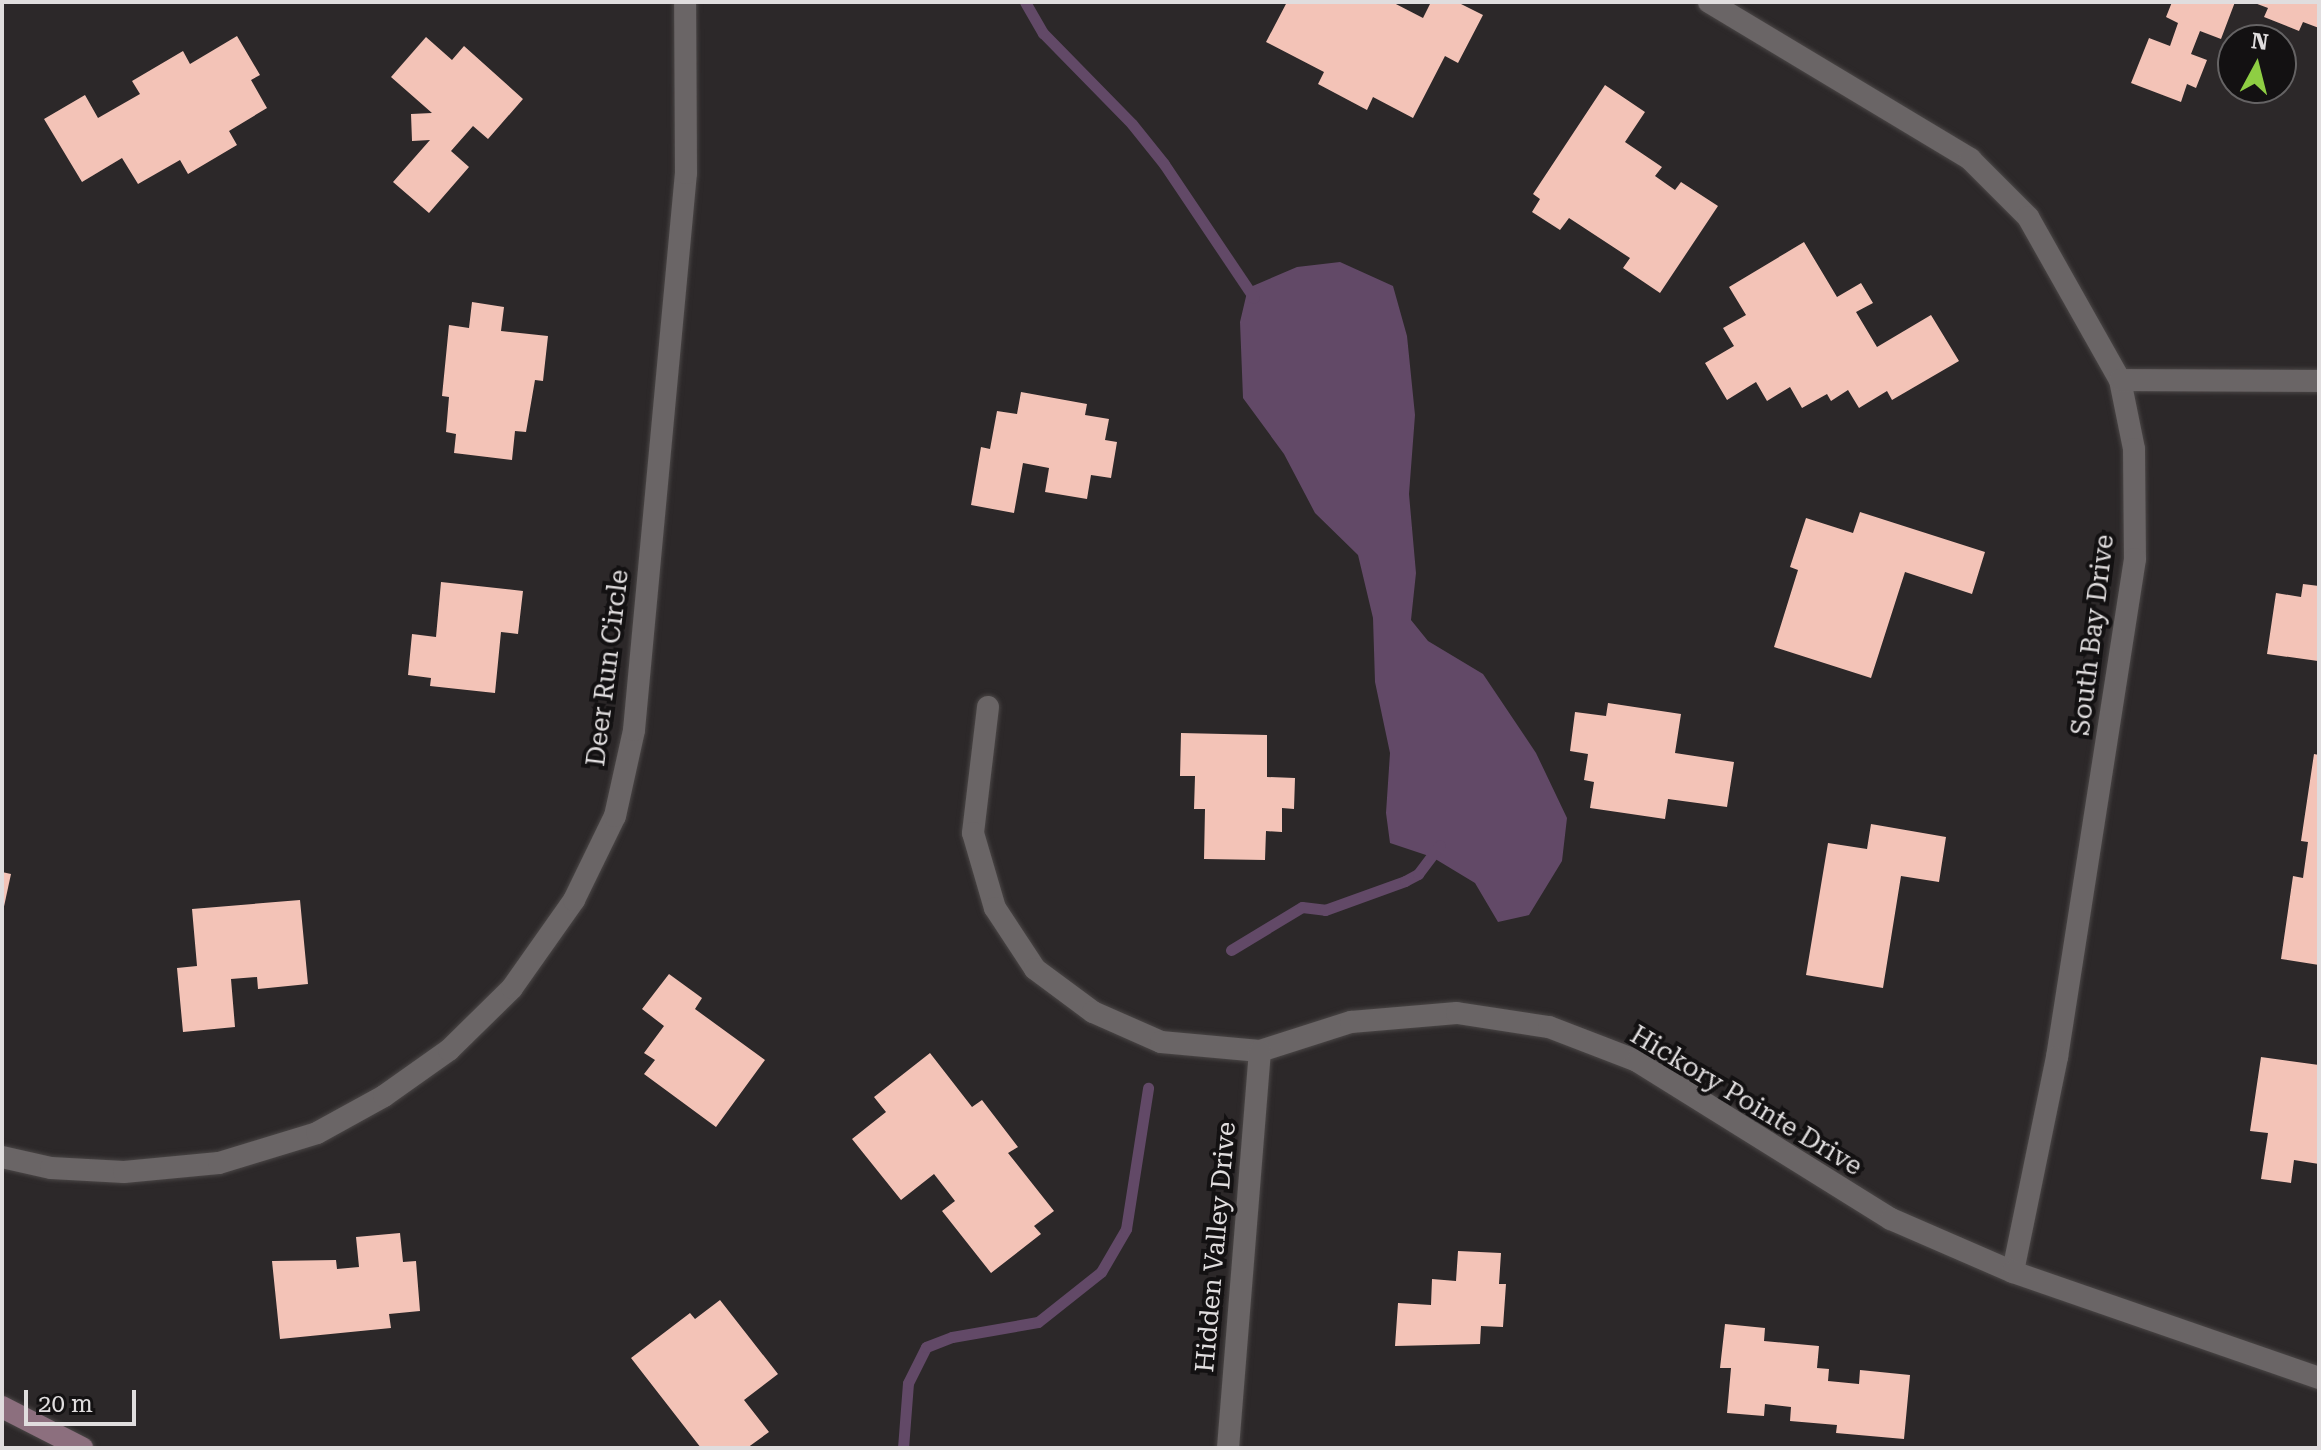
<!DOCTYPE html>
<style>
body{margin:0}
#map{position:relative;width:2321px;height:1450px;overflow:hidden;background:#2c2829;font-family:"Roboto Serif",serif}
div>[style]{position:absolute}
.water>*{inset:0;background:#624967}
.stream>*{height:11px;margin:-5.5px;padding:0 5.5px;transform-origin:5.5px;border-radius:5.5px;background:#624967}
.building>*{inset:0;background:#f3c3b7}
.roads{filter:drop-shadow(0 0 2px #4a4646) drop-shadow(0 0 2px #4a4646)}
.minor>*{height:22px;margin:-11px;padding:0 11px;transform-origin:11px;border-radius:11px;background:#6a6566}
.secondary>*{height:22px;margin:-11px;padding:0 11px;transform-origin:11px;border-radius:11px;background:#8c6f7e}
span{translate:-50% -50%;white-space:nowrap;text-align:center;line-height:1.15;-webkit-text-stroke:8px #131112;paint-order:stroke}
.street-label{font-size:26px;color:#e0ddde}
.frame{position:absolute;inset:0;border:4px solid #e0ddde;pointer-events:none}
.north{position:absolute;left:2217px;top:24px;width:80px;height:80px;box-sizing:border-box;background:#131112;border:2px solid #656364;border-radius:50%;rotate:7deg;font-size:22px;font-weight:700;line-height:32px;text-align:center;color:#e0ddde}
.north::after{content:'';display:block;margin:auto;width:28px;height:36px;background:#8ece43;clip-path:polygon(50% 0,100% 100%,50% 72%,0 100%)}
.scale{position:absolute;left:24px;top:1390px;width:112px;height:36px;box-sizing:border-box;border:4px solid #e0ddde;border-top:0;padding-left:10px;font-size:24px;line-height:28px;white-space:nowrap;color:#e0ddde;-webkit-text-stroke:6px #131112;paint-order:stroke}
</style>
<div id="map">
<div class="water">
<i style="clip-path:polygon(1340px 262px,1393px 286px,1407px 336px,1415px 415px,1409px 494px,1416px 573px,1411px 620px,1428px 641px,1483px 674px,1536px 753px,1567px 818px,1562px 861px,1529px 915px,1498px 922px,1475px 883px,1432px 857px,1390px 843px,1386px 813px,1390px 753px,1375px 682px,1373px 618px,1358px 555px,1315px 513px,1284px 454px,1243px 398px,1240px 322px,1248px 288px,1297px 267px)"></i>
</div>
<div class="stream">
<i style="left:1025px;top:2px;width:36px;rotate:60deg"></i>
<i style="left:1043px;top:33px;width:127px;rotate:45.6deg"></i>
<i style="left:1132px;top:124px;width:51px;rotate:51.3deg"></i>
<i style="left:1164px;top:164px;width:161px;rotate:56.1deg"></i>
<i style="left:1231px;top:950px;width:83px;rotate:-31.2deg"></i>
<i style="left:1302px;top:907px;width:23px;rotate:7deg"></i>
<i style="left:1325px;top:910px;width:85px;rotate:-19.9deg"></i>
<i style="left:1405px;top:881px;width:15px;rotate:-28deg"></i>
<i style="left:1418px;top:874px;width:36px;rotate:-53deg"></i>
<i style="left:903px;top:1448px;width:65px;rotate:-85.6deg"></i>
<i style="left:908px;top:1383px;width:40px;rotate:-63.4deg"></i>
<i style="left:926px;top:1347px;width:28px;rotate:-21deg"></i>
<i style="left:952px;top:1337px;width:87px;rotate:-9.9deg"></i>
<i style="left:1038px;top:1322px;width:80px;rotate:-38.4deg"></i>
<i style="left:1101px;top:1272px;width:50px;rotate:-59.8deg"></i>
<i style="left:1126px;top:1229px;width:143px;rotate:-81.1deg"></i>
</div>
<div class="building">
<i style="clip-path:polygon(1287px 2px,1392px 2px,1423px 18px,1431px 2px,1457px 2px,1483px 15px,1458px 63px,1445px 56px,1413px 118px,1373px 97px,1367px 110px,1318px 84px,1324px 72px,1266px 42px)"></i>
<i style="clip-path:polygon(2172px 2px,2235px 2px,2221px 39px,2200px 31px,2191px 54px,2207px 60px,2196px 88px,2187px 84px,2181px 102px,2131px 83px,2149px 38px,2170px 46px,2178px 23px,2166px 17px)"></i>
<i style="clip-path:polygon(2252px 2px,2319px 2px,2319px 28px,2303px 22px,2299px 31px,2264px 17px,2268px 8px)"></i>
<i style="clip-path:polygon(237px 36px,260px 75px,251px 80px,267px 108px,229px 131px,237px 145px,188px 174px,180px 160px,138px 184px,122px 158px,82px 182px,44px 119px,85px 95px,98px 118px,140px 94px,132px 81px,183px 51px,190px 64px)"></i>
<i style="clip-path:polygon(426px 37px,452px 60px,464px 46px,523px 99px,488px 139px,473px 126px,451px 151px,469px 167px,429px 213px,393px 182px,430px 140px,412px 141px,411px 114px,432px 113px,391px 77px)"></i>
<i style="clip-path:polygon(1605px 85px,1645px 112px,1625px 142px,1662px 167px,1655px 176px,1675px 190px,1681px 182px,1718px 206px,1660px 293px,1623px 268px,1630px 258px,1569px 218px,1560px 230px,1532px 212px,1540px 199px,1533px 194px)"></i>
<i style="clip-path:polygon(1804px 242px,1837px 297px,1861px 283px,1873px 303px,1856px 312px,1877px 347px,1931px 315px,1959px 361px,1892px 400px,1887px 391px,1859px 408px,1848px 390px,1831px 401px,1827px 394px,1802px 408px,1790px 387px,1767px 401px,1756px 382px,1727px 400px,1705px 363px,1734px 346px,1723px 328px,1746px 315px,1729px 287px)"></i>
<i style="clip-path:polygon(472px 302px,504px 307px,501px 331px,548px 336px,543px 381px,535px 380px,526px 432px,515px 431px,512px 460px,454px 453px,456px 434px,446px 432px,449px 397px,442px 396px,449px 325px,469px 328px)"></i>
<i style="clip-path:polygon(1021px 392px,1087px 404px,1085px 415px,1109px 419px,1105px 440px,1117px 442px,1111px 478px,1091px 475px,1087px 499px,1045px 492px,1049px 468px,1023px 463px,1014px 513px,971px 505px,981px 447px,990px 449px,997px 411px,1017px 414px)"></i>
<i style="clip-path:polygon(1860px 512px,1985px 552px,1972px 594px,1905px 572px,1871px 678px,1774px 647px,1798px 570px,1790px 567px,1806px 518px,1853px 533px)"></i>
<i style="clip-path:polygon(441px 582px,523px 591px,518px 634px,501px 632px,495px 693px,430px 686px,431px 678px,408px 675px,412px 634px,436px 637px)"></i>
<i style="clip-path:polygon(2303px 584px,2319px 586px,2318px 661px,2267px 654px,2276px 593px,2301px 597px)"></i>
<i style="clip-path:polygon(1608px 703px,1681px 714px,1675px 753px,1734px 762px,1727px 807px,1668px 799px,1665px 819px,1590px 808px,1594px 782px,1584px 780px,1588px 754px,1570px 751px,1575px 712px,1606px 716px)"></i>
<i style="clip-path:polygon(1181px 733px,1267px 735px,1267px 777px,1295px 778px,1294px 809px,1282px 808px,1282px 832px,1266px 831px,1265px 860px,1204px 859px,1205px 809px,1194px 809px,1195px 776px,1180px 776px)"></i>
<i style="clip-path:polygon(2314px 754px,2319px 755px,2319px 965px,2281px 959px,2293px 876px,2303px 878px,2308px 842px,2301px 841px)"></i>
<i style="clip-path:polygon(1871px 824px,1946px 837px,1939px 882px,1901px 876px,1883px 988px,1806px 975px,1828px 843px,1867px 849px)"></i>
<i style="clip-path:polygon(2px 872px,11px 874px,3px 911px,2px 911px)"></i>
<i style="clip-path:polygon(300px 900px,308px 984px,258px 989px,257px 977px,231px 979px,235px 1027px,183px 1032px,177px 968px,197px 966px,192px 909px)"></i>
<i style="clip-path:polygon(669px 974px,702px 998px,695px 1009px,765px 1060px,716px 1127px,644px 1074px,655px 1060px,644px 1053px,664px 1026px,642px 1009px)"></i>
<i style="clip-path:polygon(930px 1053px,972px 1107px,982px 1100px,1018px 1147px,1008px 1153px,1054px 1211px,1034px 1226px,1041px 1234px,991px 1273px,942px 1211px,955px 1201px,934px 1174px,901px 1200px,852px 1139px,886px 1112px,874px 1097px)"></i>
<i style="clip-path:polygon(2261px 1057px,2319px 1065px,2319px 1164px,2294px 1160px,2291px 1183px,2261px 1179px,2268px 1133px,2250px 1131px)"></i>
<i style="clip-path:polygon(400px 1233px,403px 1262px,416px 1261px,420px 1311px,389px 1314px,391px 1328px,280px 1339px,272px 1261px,336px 1260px,337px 1269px,359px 1267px,356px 1237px)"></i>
<i style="clip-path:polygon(1458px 1251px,1501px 1253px,1499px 1284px,1506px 1284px,1503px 1327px,1481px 1326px,1480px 1344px,1395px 1346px,1398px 1303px,1431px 1305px,1432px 1279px,1456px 1281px)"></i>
<i style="clip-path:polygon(720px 1300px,778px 1374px,744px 1400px,769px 1432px,747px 1448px,701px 1448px,631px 1358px,690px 1313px,695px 1319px)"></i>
<i style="clip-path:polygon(1725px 1324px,1765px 1328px,1764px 1341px,1819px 1346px,1817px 1368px,1829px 1369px,1828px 1381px,1859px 1384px,1860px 1370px,1910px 1375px,1904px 1439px,1836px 1433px,1837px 1425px,1790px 1421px,1791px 1407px,1765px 1404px,1764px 1416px,1727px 1413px,1731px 1368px,1720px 1368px)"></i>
</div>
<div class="roads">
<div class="minor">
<i style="left:1709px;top:2px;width:305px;rotate:31deg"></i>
<i style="left:1970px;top:159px;width:82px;rotate:45deg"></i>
<i style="left:2028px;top:217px;width:187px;rotate:60.6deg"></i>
<i style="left:2120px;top:380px;width:70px;rotate:78.5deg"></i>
<i style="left:2134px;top:449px;width:110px;rotate:89.5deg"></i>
<i style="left:2135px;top:559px;width:504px;rotate:98.9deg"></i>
<i style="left:2057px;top:1057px;width:219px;rotate:101.6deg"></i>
<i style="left:2120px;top:380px;width:199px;rotate:0.3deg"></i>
<i style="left:988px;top:707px;width:127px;rotate:96.8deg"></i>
<i style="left:973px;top:833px;width:78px;rotate:73.7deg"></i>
<i style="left:995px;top:908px;width:73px;rotate:56.7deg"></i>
<i style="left:1035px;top:969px;width:72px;rotate:36.6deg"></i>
<i style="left:1093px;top:1012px;width:74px;rotate:23.8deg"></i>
<i style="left:1161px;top:1042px;width:99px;rotate:5.2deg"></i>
<i style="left:1260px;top:1051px;width:96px;rotate:-17.7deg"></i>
<i style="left:1351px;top:1022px;width:106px;rotate:-4.9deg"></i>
<i style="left:1457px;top:1013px;width:93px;rotate:8.7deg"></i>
<i style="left:1549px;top:1027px;width:94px;rotate:21.1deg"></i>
<i style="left:1637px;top:1061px;width:299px;rotate:31.9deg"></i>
<i style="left:1891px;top:1219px;width:133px;rotate:23.5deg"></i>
<i style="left:2013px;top:1272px;width:324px;rotate:19.1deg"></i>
<i style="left:2px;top:1157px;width:50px;rotate:12.7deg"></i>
<i style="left:51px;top:1168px;width:73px;rotate:3.1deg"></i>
<i style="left:124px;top:1172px;width:95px;rotate:-5.4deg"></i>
<i style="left:219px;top:1163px;width:102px;rotate:-17deg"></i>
<i style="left:317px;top:1133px;width:77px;rotate:-28.9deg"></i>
<i style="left:384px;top:1096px;width:80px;rotate:-35.3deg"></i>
<i style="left:449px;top:1050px;width:88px;rotate:-44.5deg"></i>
<i style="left:512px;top:988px;width:108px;rotate:-54.8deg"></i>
<i style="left:574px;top:900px;width:93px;rotate:-64deg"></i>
<i style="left:615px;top:816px;width:88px;rotate:-77.5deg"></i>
<i style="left:634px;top:730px;width:559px;rotate:-84.67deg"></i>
<i style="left:686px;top:173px;width:171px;rotate:-90.3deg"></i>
<i style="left:1228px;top:1448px;width:398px;rotate:-85.4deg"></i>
</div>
<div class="secondary">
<i style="left:2px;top:1407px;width:90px;rotate:27.1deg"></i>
</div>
</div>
<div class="street-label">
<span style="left:2093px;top:635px;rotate:-83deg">South Bay Drive</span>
<span style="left:608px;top:668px;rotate:-83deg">Deer Run Circle</span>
<span style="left:1746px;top:1101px;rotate:31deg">Hickory Pointe Drive</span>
<span style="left:1216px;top:1247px;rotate:-85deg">Hidden Valley Drive</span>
</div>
<div class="frame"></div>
<div class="north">N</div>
<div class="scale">20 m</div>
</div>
